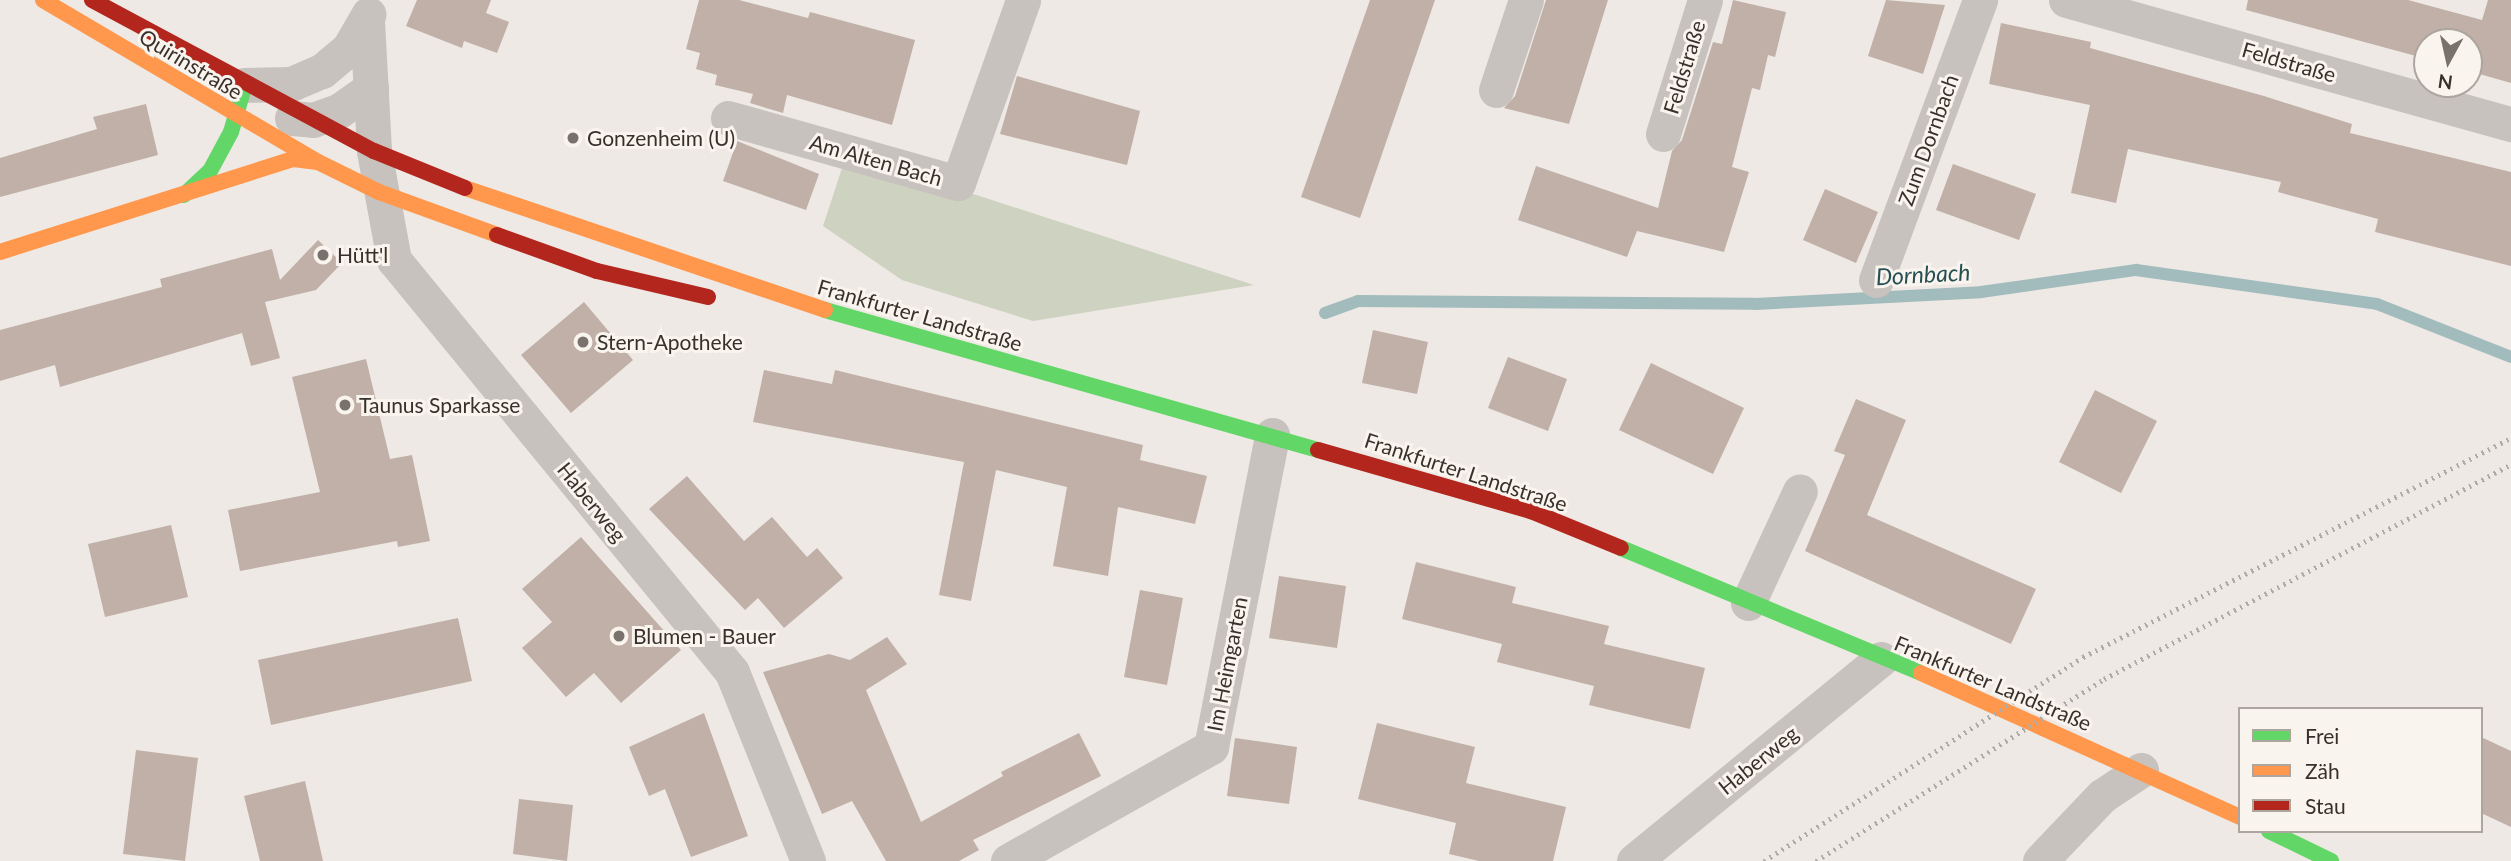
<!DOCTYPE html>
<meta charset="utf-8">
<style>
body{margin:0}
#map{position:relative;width:2511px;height:861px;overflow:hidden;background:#eee9e4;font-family:Lato,sans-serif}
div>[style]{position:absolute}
.green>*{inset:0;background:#ced2c0}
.stream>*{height:12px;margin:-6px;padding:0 6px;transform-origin:6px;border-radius:6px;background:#a2bbbd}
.building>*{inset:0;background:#c0b0a8}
.street>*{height:35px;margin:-17.5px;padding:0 17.5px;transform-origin:17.5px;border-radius:17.5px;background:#c7c2bd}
.fast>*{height:16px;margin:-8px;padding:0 8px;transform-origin:8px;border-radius:8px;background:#63d668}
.slow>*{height:16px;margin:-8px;padding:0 8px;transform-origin:8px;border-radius:8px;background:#ff974d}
.jam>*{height:16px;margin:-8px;padding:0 8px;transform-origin:8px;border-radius:8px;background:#b3261e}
.rail>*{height:5px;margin-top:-2.5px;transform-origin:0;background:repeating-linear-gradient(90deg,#afaba8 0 2px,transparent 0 7px)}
.dots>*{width:19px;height:19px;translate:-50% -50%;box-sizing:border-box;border:4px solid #f9f4ed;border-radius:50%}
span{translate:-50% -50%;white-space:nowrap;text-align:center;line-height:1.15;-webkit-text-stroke:6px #f9f4ed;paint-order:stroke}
.street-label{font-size:21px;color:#38302b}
.poi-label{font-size:21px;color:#38302b}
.left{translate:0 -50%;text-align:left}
.water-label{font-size:23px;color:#254f55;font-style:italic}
.legend{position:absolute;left:2238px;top:707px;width:245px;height:126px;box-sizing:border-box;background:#f9f4ed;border:2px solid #aca69f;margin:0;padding:9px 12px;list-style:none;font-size:21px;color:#38302b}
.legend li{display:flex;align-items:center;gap:14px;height:35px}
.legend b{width:35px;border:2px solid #aca69f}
.north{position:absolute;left:2413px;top:28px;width:70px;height:70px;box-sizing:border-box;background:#f9f4ed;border:2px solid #aca69f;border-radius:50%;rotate:188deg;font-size:19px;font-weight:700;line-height:28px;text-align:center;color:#38302b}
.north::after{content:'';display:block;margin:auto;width:24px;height:32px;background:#78716c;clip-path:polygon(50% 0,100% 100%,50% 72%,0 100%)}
</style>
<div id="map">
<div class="green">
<i style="clip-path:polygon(847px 153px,1254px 285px,1033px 321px,902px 280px,823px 226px)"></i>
</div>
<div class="stream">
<i style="left:1325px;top:313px;width:35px;rotate:-20deg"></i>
<i style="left:1358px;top:301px;width:397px;rotate:0.4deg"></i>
<i style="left:1755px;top:304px;width:226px;rotate:-3deg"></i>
<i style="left:1981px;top:292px;width:157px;rotate:-8.1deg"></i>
<i style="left:2136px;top:270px;width:243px;rotate:8deg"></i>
<i style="left:2377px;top:304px;width:144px;rotate:21.6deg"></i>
</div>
<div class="building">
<i style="clip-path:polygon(417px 0,491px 0,486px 13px,509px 22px,497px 53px,464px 41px,462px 48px,406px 26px)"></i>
<i style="clip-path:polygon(699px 0,739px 0,808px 18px,810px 12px,915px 40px,892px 125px,787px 95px,783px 113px,750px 103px,753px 94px,715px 85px,717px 75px,696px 69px,700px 53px,686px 49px)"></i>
<i style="clip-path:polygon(1370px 0,1435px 0,1360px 218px,1301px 197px)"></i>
<i style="clip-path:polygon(1546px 0,1608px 0,1569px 124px,1504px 108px,1515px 96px)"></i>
<i style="clip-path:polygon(1733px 0,1786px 12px,1775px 57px,1768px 55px,1760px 90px,1752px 88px,1732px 167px,1749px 172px,1724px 252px,1637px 231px,1627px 257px,1518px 220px,1536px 166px,1658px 208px,1672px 151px,1682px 140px,1713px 42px,1722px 44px)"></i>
<i style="clip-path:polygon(1886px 0,1945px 5px,1923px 74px,1868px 56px)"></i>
<i style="clip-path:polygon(2248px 0,2408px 0,2482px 20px,2488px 0,2511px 0,2511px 83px,2469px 71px,2469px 42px,2427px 42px,2427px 59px,2246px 10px)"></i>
<i style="clip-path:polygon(2001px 23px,2091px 42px,2090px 48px,2264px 96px,2352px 124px,2350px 133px,2511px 172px,2511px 266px,2375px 232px,2378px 219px,2278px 192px,2281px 182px,2128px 149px,2116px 203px,2071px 193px,2090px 105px,1989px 84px)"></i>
<i style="clip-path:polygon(1017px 76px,1140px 111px,1127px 165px,1000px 134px)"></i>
<i style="clip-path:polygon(146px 104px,158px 155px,0 197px,0 158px,97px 129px,93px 117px)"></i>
<i style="clip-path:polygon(737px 141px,819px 174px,806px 210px,723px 181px)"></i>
<i style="clip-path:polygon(1953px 164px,2036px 194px,2019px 240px,1936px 210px)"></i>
<i style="clip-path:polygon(1825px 189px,1878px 212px,1856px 263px,1803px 240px)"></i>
<i style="clip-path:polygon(318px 240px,342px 263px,316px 290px,265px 302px,280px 358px,251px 366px,242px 333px,60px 387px,55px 365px,0 381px,0 330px,162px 287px,160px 279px,272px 249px,280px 280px)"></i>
<i style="clip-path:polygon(584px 302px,633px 360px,571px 413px,521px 355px)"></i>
<i style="clip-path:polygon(1373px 330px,1428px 342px,1417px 394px,1362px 383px)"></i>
<i style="clip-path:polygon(1508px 357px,1567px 379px,1548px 431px,1488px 408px)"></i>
<i style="clip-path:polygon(366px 359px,390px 459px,412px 455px,430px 541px,398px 547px,397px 541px,240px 571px,228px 510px,320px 492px,292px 377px)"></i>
<i style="clip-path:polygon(1651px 363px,1744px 408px,1713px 474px,1619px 430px)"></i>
<i style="clip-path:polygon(764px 370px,832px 384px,835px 370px,1143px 445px,1140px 460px,1207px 476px,1195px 524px,1118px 507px,1108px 576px,1053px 566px,1067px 487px,996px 470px,971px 601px,939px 595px,964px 462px,753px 422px)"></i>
<i style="clip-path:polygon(2095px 390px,2157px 421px,2121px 493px,2059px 462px)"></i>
<i style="clip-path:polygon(1856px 399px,1906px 420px,1867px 515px,2036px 589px,2011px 644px,1805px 551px,1845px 455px,1834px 451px)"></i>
<i style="clip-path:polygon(687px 476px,744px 541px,772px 517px,807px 557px,817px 548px,843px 578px,784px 628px,758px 598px,745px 610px,649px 509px)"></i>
<i style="clip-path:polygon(171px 525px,188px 597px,105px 617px,88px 544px)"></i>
<i style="clip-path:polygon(581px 537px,681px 650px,621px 703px,594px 673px,566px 697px,522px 648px,552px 622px,522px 589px)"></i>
<i style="clip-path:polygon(1416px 562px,1516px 587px,1512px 603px,1609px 626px,1604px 644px,1705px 668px,1690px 729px,1589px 705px,1594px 686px,1497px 662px,1502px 644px,1402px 619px)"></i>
<i style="clip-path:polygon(1279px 576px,1346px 586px,1337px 648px,1269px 638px)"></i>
<i style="clip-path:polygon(1140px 590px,1183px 598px,1167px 685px,1124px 677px)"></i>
<i style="clip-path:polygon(458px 618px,472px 681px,271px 725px,258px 660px)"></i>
<i style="clip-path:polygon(887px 637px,907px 664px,866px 690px,921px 822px,1003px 776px,1001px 772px,1079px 733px,1101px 776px,973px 840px,979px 850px,959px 861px,886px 861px,852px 801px,822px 814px,763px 672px,829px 654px,850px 660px)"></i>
<i style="clip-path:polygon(704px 713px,748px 836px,691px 857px,665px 789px,649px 796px,629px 747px)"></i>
<i style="clip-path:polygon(1377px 723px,1475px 747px,1466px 783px,1566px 807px,1553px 861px,1479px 861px,1449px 854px,1456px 823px,1358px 799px)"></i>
<i style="clip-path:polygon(2481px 737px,2511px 751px,2511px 827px,2481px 813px)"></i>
<i style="clip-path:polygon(1235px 738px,1297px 747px,1289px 804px,1227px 796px)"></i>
<i style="clip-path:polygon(136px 750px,198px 758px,185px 861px,123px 854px)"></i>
<i style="clip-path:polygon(305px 781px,323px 861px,260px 861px,244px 796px)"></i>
<i style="clip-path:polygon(519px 799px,573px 805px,567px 861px,513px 854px)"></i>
</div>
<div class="street">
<i style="left:2066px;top:0;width:462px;rotate:15.6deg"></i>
<i style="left:367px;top:21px;width:130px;rotate:86.9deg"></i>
<i style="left:374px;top:151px;width:111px;rotate:79.6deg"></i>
<i style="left:394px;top:260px;width:533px;rotate:50.63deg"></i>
<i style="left:732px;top:672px;width:204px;rotate:68.1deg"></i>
<i style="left:244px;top:85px;width:47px;rotate:-1.2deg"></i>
<i style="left:291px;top:84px;width:34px;rotate:-23deg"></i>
<i style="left:322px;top:71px;width:35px;rotate:-40deg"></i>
<i style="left:349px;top:48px;width:39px;rotate:-60deg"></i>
<i style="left:1496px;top:90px;width:95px;rotate:-71.6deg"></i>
<i style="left:292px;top:118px;width:21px;rotate:5deg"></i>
<i style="left:313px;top:120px;width:29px;rotate:-20deg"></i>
<i style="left:340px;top:110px;width:38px;rotate:-35deg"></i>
<i style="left:728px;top:118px;width:239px;rotate:15.8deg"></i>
<i style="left:958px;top:183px;width:194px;rotate:-70.4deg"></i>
<i style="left:1663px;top:134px;width:140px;rotate:-72.6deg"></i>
<i style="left:1876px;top:280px;width:299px;rotate:-69.6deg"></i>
<i style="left:1748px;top:603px;width:123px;rotate:-65.1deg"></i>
<i style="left:1008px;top:861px;width:233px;rotate:-29.3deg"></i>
<i style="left:1211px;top:747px;width:318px;rotate:-78.9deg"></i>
<i style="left:1634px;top:861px;width:319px;rotate:-39.3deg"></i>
<i style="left:2040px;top:861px;width:90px;rotate:-46.4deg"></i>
<i style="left:2102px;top:796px;width:47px;rotate:-33.7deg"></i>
</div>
<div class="fast">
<i style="left:184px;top:195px;width:35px;rotate:-43deg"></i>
<i style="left:210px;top:171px;width:44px;rotate:-61.7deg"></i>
<i style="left:231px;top:132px;width:43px;rotate:-73.7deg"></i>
<i style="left:825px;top:310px;width:512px;rotate:15.85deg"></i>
<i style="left:1621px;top:548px;width:325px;rotate:22.6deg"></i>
<i style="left:2269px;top:831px;width:69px;rotate:25.8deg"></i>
</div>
<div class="slow">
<i style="left:43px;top:0;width:317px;rotate:30.5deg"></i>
<i style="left:465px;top:188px;width:380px;rotate:18.7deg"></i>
<i style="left:0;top:252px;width:307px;rotate:-17.6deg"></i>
<i style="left:293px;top:159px;width:25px;rotate:7deg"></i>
<i style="left:318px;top:162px;width:68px;rotate:26.2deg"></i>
<i style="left:379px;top:192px;width:126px;rotate:20deg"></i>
<i style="left:1921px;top:673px;width:350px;rotate:24.3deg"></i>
</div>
<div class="jam">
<i style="left:92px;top:0;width:320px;rotate:28.2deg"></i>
<i style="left:374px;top:151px;width:98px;rotate:22.1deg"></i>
<i style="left:497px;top:235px;width:106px;rotate:19.8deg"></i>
<i style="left:597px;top:271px;width:114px;rotate:13.2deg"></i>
<i style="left:1318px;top:450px;width:222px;rotate:16deg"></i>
<i style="left:1531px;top:511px;width:97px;rotate:22.3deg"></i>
</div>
<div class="rail">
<i style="left:1764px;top:861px;width:379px;rotate:-32.6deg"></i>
<i style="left:2083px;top:657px;width:481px;rotate:-27.1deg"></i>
<i style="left:1816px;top:861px;width:341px;rotate:-32.3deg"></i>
<i style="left:2104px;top:679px;width:460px;rotate:-27.8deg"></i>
</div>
<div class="dots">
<i style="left:573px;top:138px;background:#78716c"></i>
<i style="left:323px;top:255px;background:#78716c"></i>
<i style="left:583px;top:342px;background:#78716c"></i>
<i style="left:345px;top:405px;background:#78716c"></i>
<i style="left:619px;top:636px;background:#78716c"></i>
</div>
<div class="street-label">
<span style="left:2289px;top:62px;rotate:16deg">Feldstraße</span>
<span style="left:191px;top:64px;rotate:31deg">Quirinstraße</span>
<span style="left:1684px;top:67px;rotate:-73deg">Feldstraße</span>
<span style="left:1928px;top:140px;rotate:-70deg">Zum Dornbach</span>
<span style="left:876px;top:160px;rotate:16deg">Am Alten Bach</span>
<span style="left:920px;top:315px;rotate:16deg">Frankfurter Landstraße</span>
<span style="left:1466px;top:472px;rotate:18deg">Frankfurter Landstraße</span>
<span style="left:592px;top:502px;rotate:51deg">Haberweg</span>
<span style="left:1227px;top:664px;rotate:-79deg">Im Heimgarten</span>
<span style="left:1993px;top:683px;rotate:23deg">Frankfurter Landstraße</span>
<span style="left:1758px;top:760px;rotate:-39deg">Haberweg</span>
</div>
<div class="poi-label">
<span class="left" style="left:587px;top:138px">Gonzenheim (U)</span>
<span class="left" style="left:337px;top:255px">Hütt'l</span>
<span class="left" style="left:597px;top:342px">Stern-Apotheke</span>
<span class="left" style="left:359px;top:405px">Taunus Sparkasse</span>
<span class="left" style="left:633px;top:636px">Blumen - Bauer</span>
</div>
<div class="water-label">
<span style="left:1923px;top:274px;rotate:-3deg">Dornbach</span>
</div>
<ul class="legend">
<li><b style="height:9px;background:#63d668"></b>Frei</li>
<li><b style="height:9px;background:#ff974d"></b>Zäh</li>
<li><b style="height:9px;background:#b3261e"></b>Stau</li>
</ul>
<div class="north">N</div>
</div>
